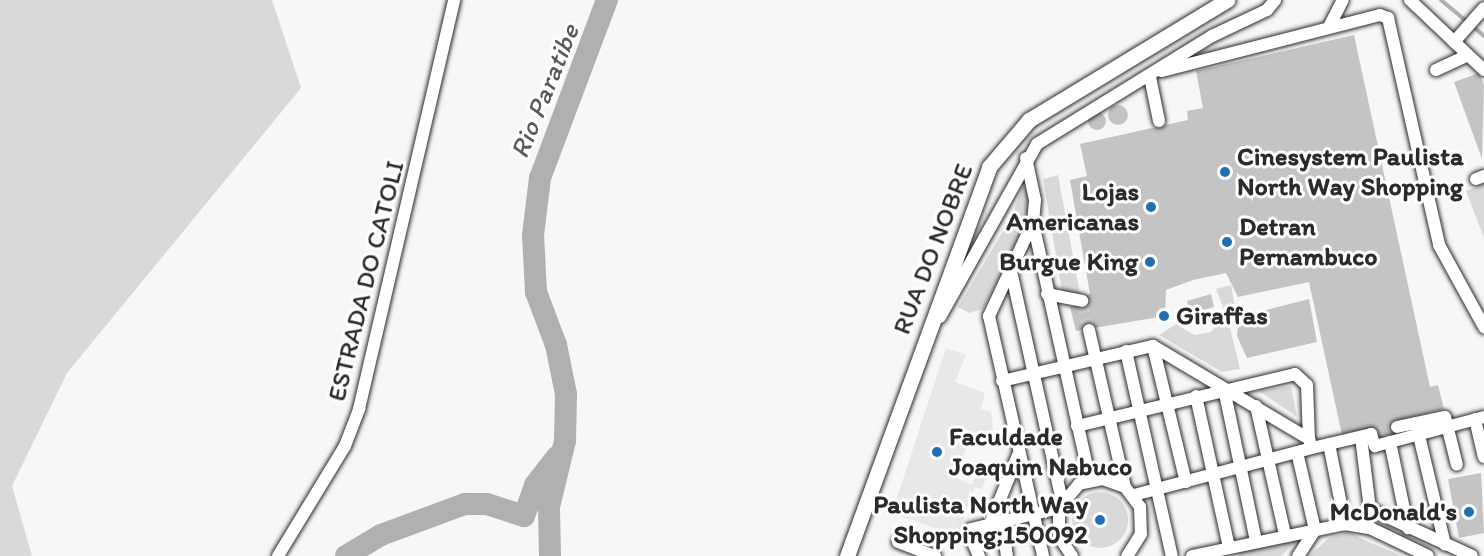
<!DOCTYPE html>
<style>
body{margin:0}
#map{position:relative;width:1484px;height:556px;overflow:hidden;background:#f7f7f7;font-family:Itim,sans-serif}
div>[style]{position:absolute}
.built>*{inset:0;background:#e8e8e8}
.green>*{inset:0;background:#d9d9d9}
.round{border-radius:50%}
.stream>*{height:4px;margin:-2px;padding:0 2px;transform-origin:2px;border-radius:2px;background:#b0b0b0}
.river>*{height:22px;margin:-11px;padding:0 11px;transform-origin:11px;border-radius:11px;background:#b0b0b0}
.building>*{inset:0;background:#c4c4c4}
.minor-tunnel>*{height:12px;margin-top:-6px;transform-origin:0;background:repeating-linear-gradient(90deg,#cecece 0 12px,transparent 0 18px)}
.roads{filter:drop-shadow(0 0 2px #2b2b2b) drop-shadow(0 0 2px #2b2b2b)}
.minor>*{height:12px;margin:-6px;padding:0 6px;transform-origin:6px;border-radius:6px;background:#fff}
.major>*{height:15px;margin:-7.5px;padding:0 7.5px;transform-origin:7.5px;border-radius:7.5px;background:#fff}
.dots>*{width:16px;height:16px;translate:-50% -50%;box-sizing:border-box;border:3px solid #fff;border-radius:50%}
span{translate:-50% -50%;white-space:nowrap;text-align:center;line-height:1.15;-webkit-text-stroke:6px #fff;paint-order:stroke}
.poi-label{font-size:26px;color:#2b2b2b;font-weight:700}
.left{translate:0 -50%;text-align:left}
.right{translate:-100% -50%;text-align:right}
.street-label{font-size:26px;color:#2b2b2b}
.water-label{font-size:27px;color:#5a5a5a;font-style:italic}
</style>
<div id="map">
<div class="built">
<i style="clip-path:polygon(946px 348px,966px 355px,955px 382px,985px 393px,981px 409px,991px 412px,993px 429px,993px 442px,986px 440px,984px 445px,969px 440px,956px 478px,972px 485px,978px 469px,988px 472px,982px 489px,975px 487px,957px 536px,892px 513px)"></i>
</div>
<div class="green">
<i style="clip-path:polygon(0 0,272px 0,301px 88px,67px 373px,12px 486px,32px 556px,0 556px)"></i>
<i style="clip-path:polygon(1041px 167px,1044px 179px,1058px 175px,1080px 294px,1063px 297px)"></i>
<i style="clip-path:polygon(1484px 184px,1484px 238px,1466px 191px)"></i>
<i style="clip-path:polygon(1022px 188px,1030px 189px,1029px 223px,983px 309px,969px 313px,958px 307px,1012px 216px)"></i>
<i style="clip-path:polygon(1231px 285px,1236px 313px,1230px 328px,1240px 369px,1222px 372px,1159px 335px,1176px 324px,1194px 335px,1211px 332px,1225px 312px,1216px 289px)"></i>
<i style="clip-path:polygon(1291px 386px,1297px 417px,1259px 391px)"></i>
<i class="round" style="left:1072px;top:492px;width:56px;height:56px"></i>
<i style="clip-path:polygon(1349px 532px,1364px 540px,1402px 556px,1309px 556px,1329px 538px)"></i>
<i style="clip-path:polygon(1300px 538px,1281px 556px,1239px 556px,1238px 551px)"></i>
</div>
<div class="stream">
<i style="left:1441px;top:0;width:56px;rotate:39.9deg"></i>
</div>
<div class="river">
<i style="left:346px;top:556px;width:41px;rotate:-31deg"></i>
<i style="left:381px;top:535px;width:90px;rotate:-20.3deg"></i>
<i style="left:465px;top:504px;width:22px"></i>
<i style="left:487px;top:504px;width:39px;rotate:18deg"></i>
<i style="left:524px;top:516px;width:33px;rotate:-70deg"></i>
<i style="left:535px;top:485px;width:36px;rotate:-52deg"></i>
<i style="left:550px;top:556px;width:49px;rotate:-91.2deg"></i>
<i style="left:549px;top:507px;width:68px;rotate:-76.4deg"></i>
<i style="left:565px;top:441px;width:47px;rotate:-88.8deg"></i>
<i style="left:566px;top:394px;width:50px;rotate:-101.5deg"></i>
<i style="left:556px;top:345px;width:57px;rotate:-110.7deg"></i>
<i style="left:536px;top:292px;width:57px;rotate:-93deg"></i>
<i style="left:533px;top:235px;width:57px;rotate:-83deg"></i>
<i style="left:540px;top:178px;width:190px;rotate:-69.4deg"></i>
</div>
<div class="building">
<i style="clip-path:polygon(1354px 35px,1430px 387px,1438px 385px,1444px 409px,1391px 422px,1394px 433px,1379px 437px,1376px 427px,1342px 435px,1309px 282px,1238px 297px,1226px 273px,1193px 280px,1166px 290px,1165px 316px,1076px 331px,1070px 307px,1087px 302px,1085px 295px,1090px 294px,1070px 180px,1087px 176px,1080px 144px,1188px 120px,1187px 111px,1203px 108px,1196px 71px)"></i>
<i style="clip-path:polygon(1479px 73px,1484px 85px,1482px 159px,1454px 82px)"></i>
<i class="round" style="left:1108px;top:105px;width:20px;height:20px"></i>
<i class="round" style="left:1088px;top:112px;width:18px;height:18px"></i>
<i style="clip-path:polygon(1211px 294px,1214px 307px,1190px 314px,1187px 301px)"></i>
<i style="clip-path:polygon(1309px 299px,1317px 342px,1247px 358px,1237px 336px,1239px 317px)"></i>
<i style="clip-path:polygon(1481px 473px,1484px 533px,1459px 538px,1448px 479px)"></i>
<i class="round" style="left:1094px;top:514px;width:12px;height:12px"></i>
</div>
<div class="minor-tunnel">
<i style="left:1082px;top:301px;width:30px;rotate:76deg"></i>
<i style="left:1371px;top:434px;width:27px;rotate:-15deg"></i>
</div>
<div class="roads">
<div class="minor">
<i style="left:1410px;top:0;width:102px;rotate:43.4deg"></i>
<i style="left:1329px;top:27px;width:30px;rotate:-63deg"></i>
<i style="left:1454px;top:42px;width:45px;rotate:-48.6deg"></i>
<i style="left:1436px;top:70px;width:35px;rotate:-25deg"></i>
<i style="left:1162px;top:71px;width:225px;rotate:-14.4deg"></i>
<i style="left:1380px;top:15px;width:9px;rotate:21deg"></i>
<i style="left:1388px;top:18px;width:233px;rotate:77.3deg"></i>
<i style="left:1439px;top:245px;width:94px;rotate:61.2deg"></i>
<i style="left:1150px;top:77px;width:45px;rotate:78.4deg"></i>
<i style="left:1026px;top:158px;width:43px;rotate:77.9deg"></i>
<i style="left:1035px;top:200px;width:22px;rotate:95deg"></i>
<i style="left:1033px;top:222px;width:104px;rotate:115.1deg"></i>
<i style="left:989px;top:316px;width:246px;rotate:77.3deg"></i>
<i style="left:1476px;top:179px;width:9px;rotate:-21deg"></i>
<i style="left:1033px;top:223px;width:263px;rotate:77.5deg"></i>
<i style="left:1011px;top:271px;width:236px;rotate:77.5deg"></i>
<i style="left:1047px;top:294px;width:36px;rotate:11deg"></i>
<i style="left:940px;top:317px;width:198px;rotate:-60.7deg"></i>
<i style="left:1037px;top:144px;width:206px;rotate:-31.7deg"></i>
<i style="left:1212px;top:36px;width:61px;rotate:-25.3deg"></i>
<i style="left:1267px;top:10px;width:13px;rotate:-51deg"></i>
<i style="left:1089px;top:330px;width:161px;rotate:77.1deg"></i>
<i style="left:1153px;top:346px;width:140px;rotate:76.4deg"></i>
<i style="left:1126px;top:351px;width:210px;rotate:77.4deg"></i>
<i style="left:1002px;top:381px;width:155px;rotate:-13.1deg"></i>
<i style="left:1153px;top:346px;width:182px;rotate:30.8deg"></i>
<i style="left:1309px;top:439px;width:9px;rotate:72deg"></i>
<i style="left:1312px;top:448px;width:184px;rotate:165.2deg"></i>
<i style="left:1224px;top:389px;width:155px;rotate:78.1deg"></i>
<i style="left:1196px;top:396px;width:155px;rotate:77.7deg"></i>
<i style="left:1256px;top:406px;width:132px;rotate:77.3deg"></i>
<i style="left:1475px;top:419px;width:39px;rotate:77deg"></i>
<i style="left:1416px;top:423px;width:125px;rotate:76.6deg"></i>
<i style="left:1077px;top:426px;width:224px;rotate:-13.4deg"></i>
<i style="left:1295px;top:374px;width:16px;rotate:43deg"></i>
<i style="left:1307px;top:385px;width:54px;rotate:87.9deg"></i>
<i style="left:1397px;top:427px;width:49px;rotate:-11.8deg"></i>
<i style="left:1445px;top:417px;width:49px;rotate:76deg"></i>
<i style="left:1361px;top:437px;width:73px;rotate:82.9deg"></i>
<i style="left:1370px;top:509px;width:112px;rotate:24.7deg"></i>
<i style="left:1390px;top:442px;width:88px;rotate:78.2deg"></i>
<i style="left:1329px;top:444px;width:82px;rotate:78.7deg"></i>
<i style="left:1312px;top:448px;width:61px;rotate:-13.3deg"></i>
<i style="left:1371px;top:434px;width:13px;rotate:72deg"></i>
<i style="left:1375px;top:446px;width:113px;rotate:-14.9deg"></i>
<i style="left:1297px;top:452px;width:80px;rotate:77deg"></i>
<i style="left:1315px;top:530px;width:31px;rotate:123deg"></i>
<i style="left:1002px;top:521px;width:35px;rotate:82deg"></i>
<i style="left:990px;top:524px;width:74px;rotate:-67.9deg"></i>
<i style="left:898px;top:542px;width:40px;rotate:21deg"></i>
<i style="left:278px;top:556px;width:129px;rotate:-58.7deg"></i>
<i style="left:345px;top:446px;width:40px;rotate:-69deg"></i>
<i style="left:359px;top:409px;width:420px;rotate:-76.9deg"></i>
<i style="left:979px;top:556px;width:24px;rotate:-114deg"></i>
<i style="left:969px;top:534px;width:5px;rotate:-68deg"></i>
<i style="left:971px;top:529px;width:90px;rotate:-13.4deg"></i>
<i style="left:1072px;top:556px;width:23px;rotate:-124deg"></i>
<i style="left:1059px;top:537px;width:29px;rotate:-90deg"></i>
<i style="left:1059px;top:508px;width:31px;rotate:-50deg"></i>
<i style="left:1079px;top:484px;width:25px;rotate:-12deg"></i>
<i style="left:1103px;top:479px;width:23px;rotate:20deg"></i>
<i style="left:1125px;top:487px;width:25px;rotate:53deg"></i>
<i style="left:1140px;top:507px;width:27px;rotate:88deg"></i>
<i style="left:1141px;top:534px;width:26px;rotate:122deg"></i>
<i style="left:1192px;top:556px;width:156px;rotate:-11.8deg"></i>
<i style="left:1345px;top:524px;width:27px;rotate:10deg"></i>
<i style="left:1372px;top:529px;width:62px;rotate:25.7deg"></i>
</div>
<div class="major">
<i style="left:847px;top:556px;width:414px;rotate:-69.9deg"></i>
<i style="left:989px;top:167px;width:62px;rotate:-49.6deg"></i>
<i style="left:1029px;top:120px;width:232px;rotate:-31.2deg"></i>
</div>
</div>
<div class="dots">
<i style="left:1225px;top:172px;background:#1f6fb2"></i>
<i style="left:1151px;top:207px;background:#1f6fb2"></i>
<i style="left:1227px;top:242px;background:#1f6fb2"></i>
<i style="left:1150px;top:262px;background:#1f6fb2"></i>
<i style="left:1164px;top:316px;background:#1f6fb2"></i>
<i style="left:937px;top:452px;background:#1f6fb2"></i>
<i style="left:1469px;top:512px;background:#1f6fb2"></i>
<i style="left:1100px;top:520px;background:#1f6fb2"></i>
</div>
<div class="poi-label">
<span class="left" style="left:1237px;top:172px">Cinesystem Paulista<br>North Way Shopping</span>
<span class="right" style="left:1139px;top:207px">Lojas<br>Americanas</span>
<span class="left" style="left:1239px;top:242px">Detran<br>Pernambuco</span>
<span class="right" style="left:1138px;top:262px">Burgue King</span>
<span class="left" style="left:1176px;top:316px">Giraffas</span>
<span class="left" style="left:949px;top:452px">Faculdade<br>Joaquim Nabuco</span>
<span class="right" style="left:1088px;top:520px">Paulista North Way<br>Shopping;150092</span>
<span class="right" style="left:1457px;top:512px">McDonald's</span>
</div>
<div class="street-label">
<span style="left:933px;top:249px;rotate:-69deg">RUA DO NOBRE</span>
<span style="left:366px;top:281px;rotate:-76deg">ESTRADA DO CATOLI</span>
</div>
<div class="water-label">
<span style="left:544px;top:91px;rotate:-68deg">Rio Paratibe</span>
</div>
</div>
